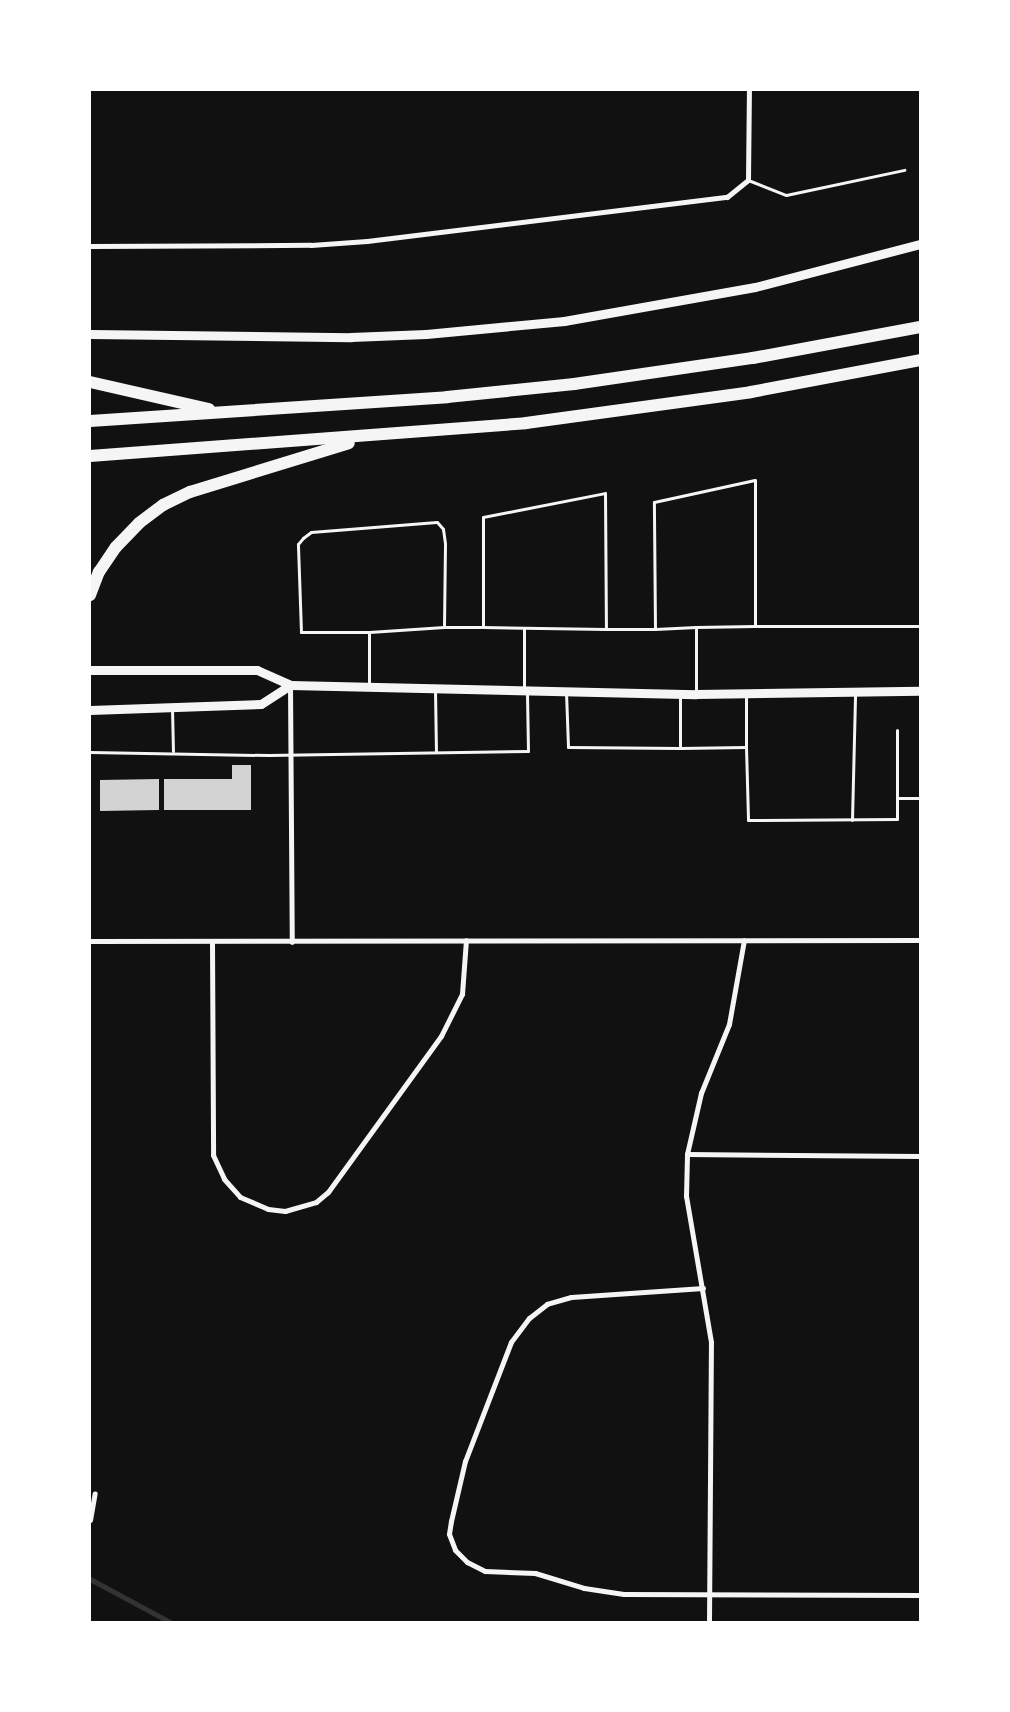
<!DOCTYPE html>
<style>
body{margin:0}
#map{position:relative;width:1010px;height:1712px;overflow:hidden;background:#111;font-family:Ubuntu,sans-serif}
div>[style]{position:absolute}
.stream>*{height:5px;margin:-2.5px;padding:0 2.5px;transform-origin:2.5px;border-radius:2.5px;background:#333}
.building>*{inset:0;background:#d3d3d3}
.service>*{height:3px;margin:-1.5px;padding:0 1.5px;transform-origin:1.5px;border-radius:1.5px;background:#f5f5f5}
.minor>*{height:5px;margin:-2.5px;padding:0 2.5px;transform-origin:2.5px;border-radius:2.5px;background:#f5f5f5}
.secondary>*{height:9px;margin:-4.5px;padding:0 4.5px;transform-origin:4.5px;border-radius:4.5px;background:#f5f5f5}
.motorway>*{height:12px;margin:-6px;padding:0 6px;transform-origin:6px;border-radius:6px;background:#f5f5f5}
span{translate:-50% -50%;white-space:nowrap;text-align:center;line-height:1.15;-webkit-text-stroke:4.5px #fff;paint-order:stroke}
.frame{position:absolute;inset:0;border:91px solid #fff;pointer-events:none}
</style>
<div id="map">
<div class="stream">
<i style="left:90px;top:1579px;width:91px;rotate:28.3deg"></i>
</div>
<div class="building">
<i style="clip-path:polygon(232px 765px,251px 765px,251px 810px,164px 810px,164px 779px,232px 779px)"></i>
<i style="clip-path:polygon(159px 779px,159px 810px,100px 811px,100px 780px)"></i>
</div>
<div class="service">
<i style="left:748px;top:180px;width:41px;rotate:21.5deg"></i>
<i style="left:786px;top:195px;width:121px;rotate:-12deg"></i>
<i style="left:605px;top:493px;width:136px;rotate:89.6deg"></i>
<i style="left:606px;top:629px;width:123px;rotate:-179.1deg"></i>
<i style="left:483px;top:627px;width:110px;rotate:-90deg"></i>
<i style="left:483px;top:517px;width:124px;rotate:-11.1deg"></i>
<i style="left:437px;top:522px;width:9px;rotate:49deg"></i>
<i style="left:443px;top:529px;width:15px;rotate:82deg"></i>
<i style="left:445px;top:544px;width:83px;rotate:90.7deg"></i>
<i style="left:444px;top:627px;width:75px;rotate:176.2deg"></i>
<i style="left:369px;top:632px;width:68px;rotate:180deg"></i>
<i style="left:301px;top:632px;width:88px;rotate:-92deg"></i>
<i style="left:298px;top:544px;width:8px;rotate:-50deg"></i>
<i style="left:303px;top:538px;width:10px;rotate:-37deg"></i>
<i style="left:311px;top:532px;width:126px;rotate:-4.5deg"></i>
<i style="left:755px;top:626px;width:165px"></i>
<i style="left:444px;top:627px;width:39px"></i>
<i style="left:696px;top:627px;width:41px;rotate:177.2deg"></i>
<i style="left:655px;top:629px;width:127px;rotate:-90.5deg"></i>
<i style="left:654px;top:502px;width:103px;rotate:-12.3deg"></i>
<i style="left:755px;top:480px;width:146px;rotate:90deg"></i>
<i style="left:755px;top:626px;width:59px;rotate:179deg"></i>
<i style="left:696px;top:627px;width:66px;rotate:90deg"></i>
<i style="left:606px;top:629px;width:49px"></i>
<i style="left:369px;top:632px;width:54px;rotate:90deg"></i>
<i style="left:524px;top:688px;width:60px;rotate:-90deg"></i>
<i style="left:435px;top:690px;width:61px;rotate:89.1deg"></i>
<i style="left:566px;top:692px;width:55px;rotate:87.9deg"></i>
<i style="left:568px;top:747px;width:112px;rotate:0.5deg"></i>
<i style="left:680px;top:748px;width:66px;rotate:-0.9deg"></i>
<i style="left:746px;top:747px;width:53px;rotate:-90deg"></i>
<i style="left:172px;top:708px;width:43px;rotate:88.7deg"></i>
<i style="left:746px;top:747px;width:73px;rotate:88.4deg"></i>
<i style="left:748px;top:820px;width:149px;rotate:-0.4deg"></i>
<i style="left:897px;top:819px;width:89px;rotate:-90deg"></i>
<i style="left:680px;top:748px;width:54px;rotate:-90deg"></i>
<i style="left:90px;top:752px;width:179px;rotate:1deg"></i>
<i style="left:269px;top:755px;width:259px;rotate:-0.9deg"></i>
<i style="left:528px;top:751px;width:60px;rotate:-91deg"></i>
<i style="left:897px;top:798px;width:23px"></i>
<i style="left:852px;top:820px;width:126px;rotate:-88.6deg"></i>
</div>
<div class="minor">
<i style="left:90px;top:246px;width:221px;rotate:-0.3deg"></i>
<i style="left:311px;top:245px;width:56px;rotate:-4.1deg"></i>
<i style="left:367px;top:241px;width:363px;rotate:-7deg"></i>
<i style="left:727px;top:197px;width:27px;rotate:-39deg"></i>
<i style="left:748px;top:180px;width:90px;rotate:-89.4deg"></i>
<i style="left:290px;top:685px;width:257px;rotate:89.6deg"></i>
<i style="left:90px;top:941px;width:830px;rotate:-0.07deg"></i>
<i style="left:212px;top:942px;width:213px;rotate:89.7deg"></i>
<i style="left:213px;top:1155px;width:26px;rotate:65deg"></i>
<i style="left:224px;top:1179px;width:24px;rotate:48deg"></i>
<i style="left:240px;top:1197px;width:30px;rotate:23deg"></i>
<i style="left:268px;top:1209px;width:17px;rotate:7deg"></i>
<i style="left:285px;top:1211px;width:32px;rotate:-16deg"></i>
<i style="left:316px;top:1202px;width:16px;rotate:-40deg"></i>
<i style="left:328px;top:1192px;width:193px;rotate:-54.1deg"></i>
<i style="left:441px;top:1036px;width:47px;rotate:-63.4deg"></i>
<i style="left:462px;top:994px;width:54px;rotate:-85.8deg"></i>
<i style="left:687px;top:1154px;width:233px;rotate:0.5deg"></i>
<i style="left:703px;top:1288px;width:132px;rotate:176.1deg"></i>
<i style="left:571px;top:1297px;width:25px;rotate:164deg"></i>
<i style="left:547px;top:1304px;width:23px;rotate:142deg"></i>
<i style="left:529px;top:1318px;width:30px;rotate:127deg"></i>
<i style="left:511px;top:1342px;width:128px;rotate:111.1deg"></i>
<i style="left:465px;top:1461px;width:62px;rotate:103.1deg"></i>
<i style="left:451px;top:1521px;width:13px;rotate:99deg"></i>
<i style="left:449px;top:1534px;width:17px;rotate:69deg"></i>
<i style="left:455px;top:1550px;width:17px;rotate:45deg"></i>
<i style="left:467px;top:1562px;width:20px;rotate:27deg"></i>
<i style="left:485px;top:1571px;width:50px;rotate:2.3deg"></i>
<i style="left:535px;top:1573px;width:51px;rotate:17deg"></i>
<i style="left:584px;top:1588px;width:40px;rotate:8.5deg"></i>
<i style="left:624px;top:1594px;width:296px;rotate:0.2deg"></i>
<i style="left:90px;top:1520px;width:27px;rotate:-80deg"></i>
<i style="left:709px;top:1622px;width:280px;rotate:-89.6deg"></i>
<i style="left:711px;top:1342px;width:148px;rotate:-99.7deg"></i>
<i style="left:686px;top:1196px;width:42px;rotate:-88.6deg"></i>
<i style="left:687px;top:1154px;width:63px;rotate:-77.1deg"></i>
<i style="left:701px;top:1093px;width:74px;rotate:-67.9deg"></i>
<i style="left:729px;top:1024px;width:85px;rotate:-79.9deg"></i>
</div>
<div class="secondary">
<i style="left:90px;top:334px;width:261px;rotate:0.7deg"></i>
<i style="left:351px;top:337px;width:75px;rotate:-2.3deg"></i>
<i style="left:426px;top:334px;width:139px;rotate:-5.4deg"></i>
<i style="left:564px;top:321px;width:194px;rotate:-10.1deg"></i>
<i style="left:755px;top:287px;width:171px;rotate:-14.6deg"></i>
<i style="left:90px;top:670px;width:167px"></i>
<i style="left:257px;top:670px;width:36px;rotate:24deg"></i>
<i style="left:290px;top:685px;width:406px;rotate:1.3deg"></i>
<i style="left:696px;top:694px;width:224px;rotate:-0.8deg"></i>
<i style="left:90px;top:710px;width:171px;rotate:-2deg"></i>
<i style="left:261px;top:704px;width:35px;rotate:-33deg"></i>
</div>
<div class="motorway">
<i style="left:90px;top:382px;width:122px;rotate:12.8deg"></i>
<i style="left:90px;top:421px;width:358px;rotate:-3.8deg"></i>
<i style="left:447px;top:397px;width:128px;rotate:-5.8deg"></i>
<i style="left:574px;top:384px;width:181px;rotate:-8.3deg"></i>
<i style="left:753px;top:358px;width:170px;rotate:-10.5deg"></i>
<i style="left:90px;top:456px;width:437px;rotate:-4.3deg"></i>
<i style="left:526px;top:423px;width:227px;rotate:-7.8deg"></i>
<i style="left:751px;top:392px;width:172px;rotate:-10.7deg"></i>
<i style="left:90px;top:595px;width:25px;rotate:-69deg"></i>
<i style="left:99px;top:572px;width:30px;rotate:-56deg"></i>
<i style="left:116px;top:547px;width:33px;rotate:-46deg"></i>
<i style="left:139px;top:523px;width:30px;rotate:-37deg"></i>
<i style="left:163px;top:505px;width:30px;rotate:-26deg"></i>
<i style="left:190px;top:492px;width:166px;rotate:-17.1deg"></i>
</div>
<div class="frame"></div>
</div>
